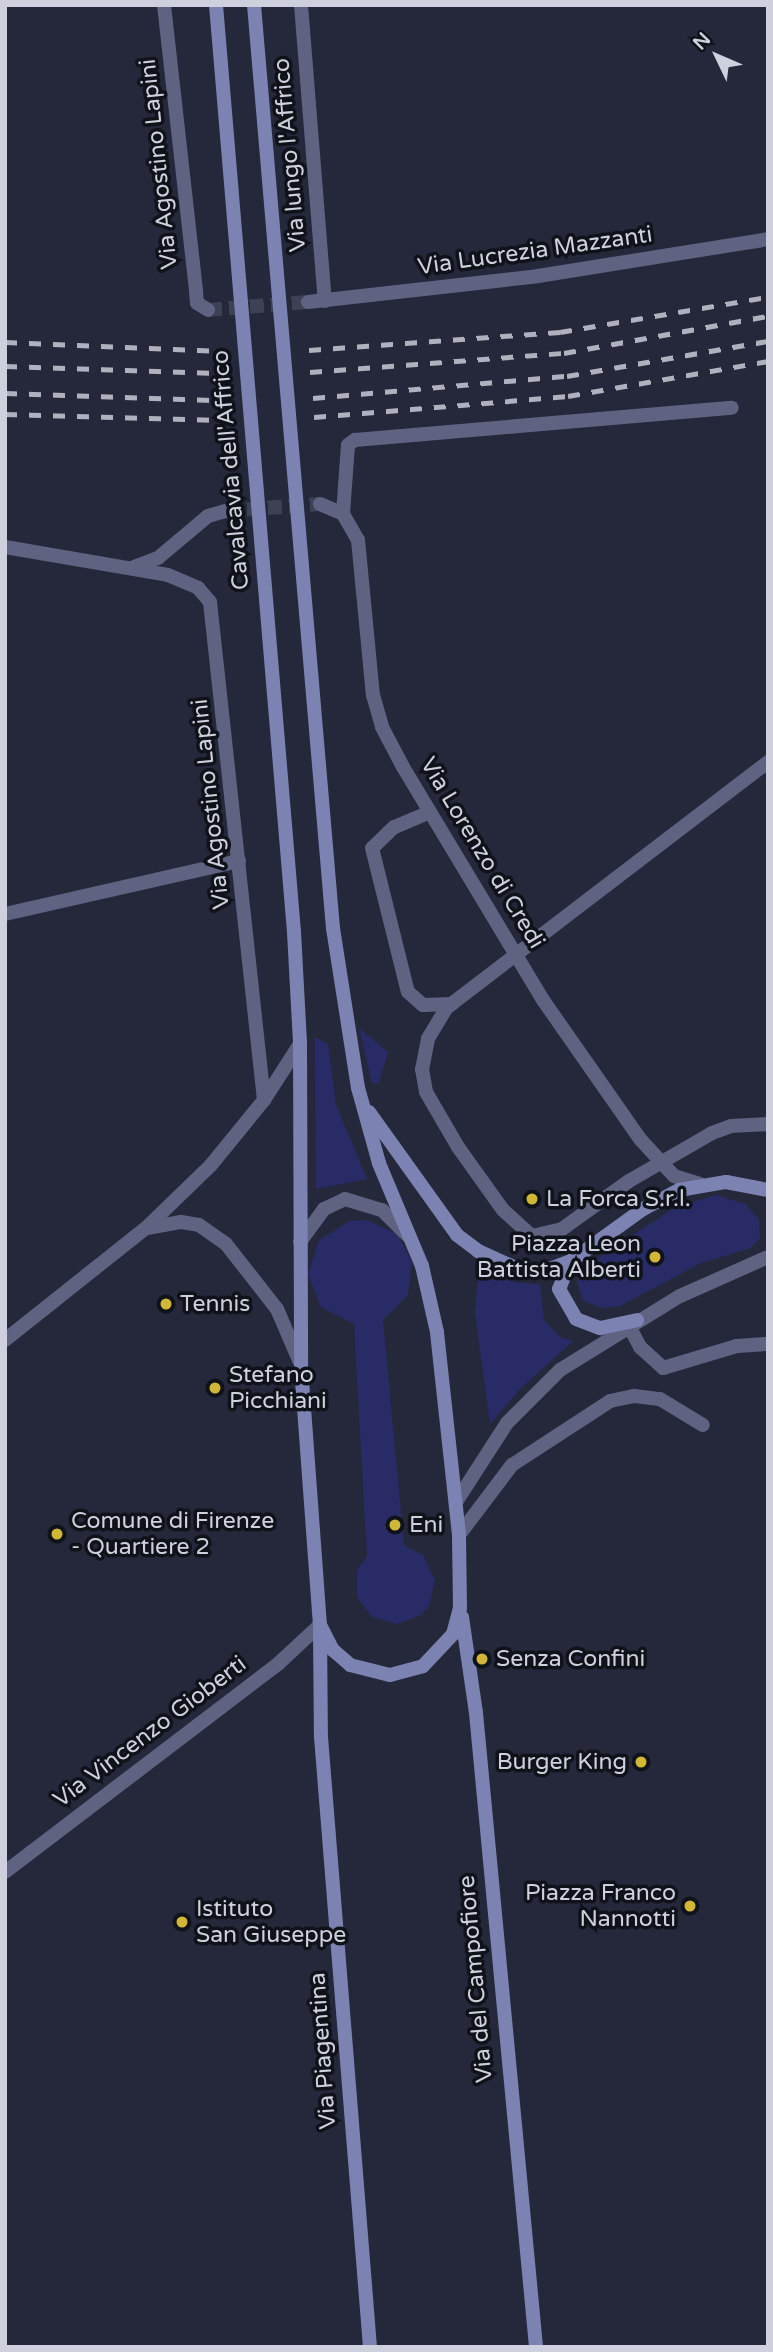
<!DOCTYPE html>
<style>
body{margin:0}
#map{position:relative;width:773px;height:2352px;overflow:hidden;background:#25283b;font-family:"Varela Round",sans-serif}
div>[style]{position:absolute}
.green>*{inset:0;background:#292b67}
.street-tunnel>*{height:14px;margin-top:-7px;transform-origin:0;background:repeating-linear-gradient(90deg,#3e4153 0 14px,transparent 0 21px)}
.lane>*{height:14px;margin:-7px;padding:0 7px;transform-origin:7px;border-radius:7px;background:#5f6381}
.street>*{height:14px;margin:-7px;padding:0 7px;transform-origin:7px;border-radius:7px;background:#5f6381}
.secondary>*{height:14px;margin:-7px;padding:0 7px;transform-origin:7px;border-radius:7px;background:#7c83b2}
.rail>*{height:5px;margin-top:-2.5px;transform-origin:0;background:repeating-linear-gradient(90deg,#afb1bf 0 12px,transparent 0 24px)}
.secondary-bridge>*{height:14px;margin:-7px;padding:0 7px;transform-origin:7px;border-radius:7px;background:#7c83b2}
.dots>*{width:19px;height:19px;translate:-50% -50%;box-sizing:border-box;border:4px solid #10121a;border-radius:50%}
span{translate:-50% -50%;white-space:nowrap;text-align:center;line-height:1.15;-webkit-text-stroke:7px #10121a;paint-order:stroke}
.street-label{font-size:23px;color:#ced0dd}
.poi-label{font-size:23px;color:#ced0dd}
.left{translate:0 -50%;text-align:left}
.right{translate:-100% -50%;text-align:right}
.frame{position:absolute;inset:0;border:7px solid #ced0dd;pointer-events:none}
.north{position:absolute;left:682px;top:21px;width:70px;height:70px;-webkit-text-stroke:5px #10121a;paint-order:stroke;rotate:314deg;font-size:19px;font-weight:700;line-height:28px;text-align:center;color:#ced0dd}
.north::after{content:'';display:block;margin:auto;width:24px;height:32px;background:#ced0dd;clip-path:polygon(50% 0,100% 100%,50% 72%,0 100%)}
</style>
<div id="map">
<div class="green">
<i style="clip-path:polygon(359px 1028px,388px 1052px,379px 1083px,372px 1083px)"></i>
<i style="clip-path:polygon(315px 1037px,328px 1044px,336px 1105px,367px 1179px,316px 1189px)"></i>
<i style="clip-path:polygon(716px 1195px,745px 1204px,759px 1219px,760px 1238px,751px 1248px,701px 1263px,620px 1306px,603px 1308px,583px 1301px,577px 1282px,582px 1269px,674px 1208px)"></i>
<i style="clip-path:polygon(367px 1220px,397px 1234px,412px 1262px,408px 1295px,383px 1320px,404px 1545px,423px 1555px,435px 1580px,429px 1606px,421px 1615px,397px 1624px,372px 1617px,357px 1597px,357px 1571px,367px 1556px,354px 1324px,321px 1307px,308px 1274px,319px 1240px,350px 1221px)"></i>
<i style="clip-path:polygon(479px 1269px,517px 1283px,540px 1284px,544px 1320px,560px 1337px,573px 1341px,521px 1388px,490px 1424px,475px 1313px)"></i>
</div>
<div class="street-tunnel">
<i style="left:208px;top:310px;width:100px;rotate:-4.6deg"></i>
<i style="left:226px;top:511px;width:94px;rotate:-4.3deg"></i>
</div>
<div class="lane">
<i style="left:343px;top:514px;width:69px;rotate:-85.9deg"></i>
<i style="left:348px;top:445px;width:9px;rotate:-36deg"></i>
<i style="left:355px;top:440px;width:378px;rotate:-4.9deg"></i>
<i style="left:430px;top:812px;width:39px;rotate:157deg"></i>
<i style="left:394px;top:827px;width:30px;rotate:136deg"></i>
<i style="left:372px;top:848px;width:148px;rotate:76deg"></i>
<i style="left:408px;top:992px;width:20px;rotate:41deg"></i>
<i style="left:423px;top:1005px;width:29px;rotate:-2deg"></i>
<i style="left:629px;top:1326px;width:24px;rotate:62deg"></i>
<i style="left:640px;top:1347px;width:31px;rotate:42deg"></i>
<i style="left:663px;top:1368px;width:77px;rotate:-16.6deg"></i>
<i style="left:737px;top:1346px;width:31px;rotate:-4deg"></i>
<i style="left:459px;top:1535px;width:88px;rotate:-52.9deg"></i>
<i style="left:512px;top:1465px;width:117px;rotate:-33.1deg"></i>
<i style="left:610px;top:1401px;width:25px;rotate:-12deg"></i>
<i style="left:634px;top:1396px;width:26px;rotate:7deg"></i>
<i style="left:660px;top:1399px;width:50px;rotate:31.2deg"></i>
</div>
<div class="street">
<i style="left:164px;top:5px;width:289px;rotate:83.6deg"></i>
<i style="left:196px;top:292px;width:11px;rotate:85deg"></i>
<i style="left:197px;top:303px;width:13px;rotate:32deg"></i>
<i style="left:301px;top:5px;width:297px;rotate:85.4deg"></i>
<i style="left:308px;top:302px;width:231px;rotate:-6.4deg"></i>
<i style="left:538px;top:276px;width:233px;rotate:-9.1deg"></i>
<i style="left:320px;top:504px;width:25px;rotate:23deg"></i>
<i style="left:343px;top:514px;width:30px;rotate:60deg"></i>
<i style="left:358px;top:540px;width:156px;rotate:84.5deg"></i>
<i style="left:373px;top:695px;width:33px;rotate:74deg"></i>
<i style="left:382px;top:727px;width:45px;rotate:62.3deg"></i>
<i style="left:403px;top:767px;width:272px;rotate:59deg"></i>
<i style="left:543px;top:1000px;width:169px;rotate:55.1deg"></i>
<i style="left:640px;top:1139px;width:50px;rotate:47.4deg"></i>
<i style="left:674px;top:1176px;width:27px;rotate:17deg"></i>
<i style="left:5px;top:547px;width:165px;rotate:9.7deg"></i>
<i style="left:168px;top:575px;width:33px;rotate:23deg"></i>
<i style="left:198px;top:588px;width:18px;rotate:49deg"></i>
<i style="left:210px;top:602px;width:501px;rotate:83.81deg"></i>
<i style="left:134px;top:567px;width:26px;rotate:-21deg"></i>
<i style="left:158px;top:558px;width:65px;rotate:-40deg"></i>
<i style="left:208px;top:516px;width:19px;rotate:-16deg"></i>
<i style="left:768px;top:762px;width:404px;rotate:142.6deg"></i>
<i style="left:447px;top:1007px;width:37px;rotate:121deg"></i>
<i style="left:428px;top:1039px;width:31px;rotate:101deg"></i>
<i style="left:422px;top:1069px;width:23px;rotate:80deg"></i>
<i style="left:426px;top:1092px;width:64px;rotate:59.8deg"></i>
<i style="left:458px;top:1147px;width:77px;rotate:54.5deg"></i>
<i style="left:503px;top:1210px;width:39px;rotate:42deg"></i>
<i style="left:532px;top:1236px;width:31px;rotate:-13deg"></i>
<i style="left:562px;top:1229px;width:82px;rotate:-35.6deg"></i>
<i style="left:629px;top:1181px;width:96px;rotate:-30deg"></i>
<i style="left:712px;top:1133px;width:20px;rotate:-20deg"></i>
<i style="left:731px;top:1126px;width:37px;rotate:-3deg"></i>
<i style="left:5px;top:914px;width:240px;rotate:-12.8deg"></i>
<i style="left:147px;top:1228px;width:35px;rotate:-10deg"></i>
<i style="left:181px;top:1222px;width:18px;rotate:9deg"></i>
<i style="left:199px;top:1225px;width:33px;rotate:35deg"></i>
<i style="left:226px;top:1244px;width:83px;rotate:51.9deg"></i>
<i style="left:277px;top:1309px;width:56px;rotate:66.7deg"></i>
<i style="left:300px;top:1242px;width:41px;rotate:-54deg"></i>
<i style="left:324px;top:1209px;width:23px;rotate:-25deg"></i>
<i style="left:345px;top:1199px;width:39px;rotate:17deg"></i>
<i style="left:382px;top:1210px;width:35px;rotate:45deg"></i>
<i style="left:5px;top:1340px;width:180px;rotate:-38.5deg"></i>
<i style="left:146px;top:1228px;width:91px;rotate:-44.1deg"></i>
<i style="left:211px;top:1165px;width:84px;rotate:-50.8deg"></i>
<i style="left:264px;top:1100px;width:67px;rotate:-57.3deg"></i>
<i style="left:456px;top:1502px;width:94px;rotate:-57.2deg"></i>
<i style="left:507px;top:1423px;width:75px;rotate:-45deg"></i>
<i style="left:560px;top:1370px;width:141px;rotate:-31.7deg"></i>
<i style="left:680px;top:1296px;width:96px;rotate:-23.9deg"></i>
<i style="left:5px;top:1872px;width:345px;rotate:-37.3deg"></i>
<i style="left:279px;top:1663px;width:56px;rotate:-42.8deg"></i>
</div>
<div class="secondary">
<i style="left:294px;top:932px;width:112px;rotate:86.9deg"></i>
<i style="left:300px;top:1044px;width:323px;rotate:89.8deg"></i>
<i style="left:301px;top:1367px;width:259px;rotate:85.8deg"></i>
<i style="left:320px;top:1625px;width:28px;rotate:63deg"></i>
<i style="left:333px;top:1650px;width:23px;rotate:41deg"></i>
<i style="left:350px;top:1665px;width:41px;rotate:14deg"></i>
<i style="left:390px;top:1675px;width:34px;rotate:-15deg"></i>
<i style="left:423px;top:1666px;width:44px;rotate:-46.8deg"></i>
<i style="left:453px;top:1634px;width:27px;rotate:-75deg"></i>
<i style="left:460px;top:1608px;width:73px;rotate:-90.8deg"></i>
<i style="left:459px;top:1535px;width:204px;rotate:-96.2deg"></i>
<i style="left:437px;top:1332px;width:68px;rotate:-102.8deg"></i>
<i style="left:422px;top:1266px;width:112px;rotate:-112.7deg"></i>
<i style="left:379px;top:1163px;width:78px;rotate:-105.6deg"></i>
<i style="left:358px;top:1088px;width:162px;rotate:-98.9deg"></i>
<i style="left:369px;top:1112px;width:151px;rotate:54.4deg"></i>
<i style="left:457px;top:1235px;width:26px;rotate:37deg"></i>
<i style="left:478px;top:1251px;width:42px;rotate:24.1deg"></i>
<i style="left:516px;top:1268px;width:31px;rotate:4deg"></i>
<i style="left:547px;top:1270px;width:26px;rotate:-21deg"></i>
<i style="left:571px;top:1261px;width:89px;rotate:-35.8deg"></i>
<i style="left:643px;top:1209px;width:41px;rotate:-27.8deg"></i>
<i style="left:679px;top:1190px;width:48px;rotate:-9.7deg"></i>
<i style="left:726px;top:1182px;width:43px;rotate:10.8deg"></i>
<i style="left:570px;top:1262px;width:29px;rotate:112deg"></i>
<i style="left:559px;top:1289px;width:34px;rotate:60deg"></i>
<i style="left:576px;top:1319px;width:26px;rotate:21deg"></i>
<i style="left:600px;top:1328px;width:38px;rotate:-12deg"></i>
<i style="left:462px;top:1617px;width:97px;rotate:81.7deg"></i>
<i style="left:476px;top:1713px;width:637px;rotate:84.59deg"></i>
<i style="left:320px;top:1630px;width:107px;rotate:89.5deg"></i>
<i style="left:321px;top:1737px;width:612px;rotate:85.41deg"></i>
</div>
<div class="rail">
<i style="left:5px;top:342px;width:211px;rotate:2.4deg"></i>
<i style="left:309px;top:350px;width:252px;rotate:-4.1deg"></i>
<i style="left:560px;top:332px;width:211px;rotate:-9.6deg"></i>
<i style="left:5px;top:366px;width:212px;rotate:1.9deg"></i>
<i style="left:310px;top:372px;width:255px;rotate:-4.3deg"></i>
<i style="left:564px;top:353px;width:207px;rotate:-10.3deg"></i>
<i style="left:5px;top:393px;width:215px;rotate:1.9deg"></i>
<i style="left:313px;top:398px;width:255px;rotate:-5deg"></i>
<i style="left:567px;top:376px;width:204px;rotate:-9.9deg"></i>
<i style="left:5px;top:414px;width:216px;rotate:1.6deg"></i>
<i style="left:314px;top:417px;width:255px;rotate:-4.7deg"></i>
<i style="left:568px;top:396px;width:203px;rotate:-9.9deg"></i>
</div>
<div class="secondary-bridge">
<i style="left:216px;top:5px;width:930px;rotate:85.19deg"></i>
<i style="left:254px;top:5px;width:926px;rotate:85.11deg"></i>
</div>
<div class="dots">
<i style="left:532px;top:1199px;background:#d1b736"></i>
<i style="left:655px;top:1257px;background:#d1b736"></i>
<i style="left:166px;top:1304px;background:#d1b736"></i>
<i style="left:215px;top:1388px;background:#d1b736"></i>
<i style="left:395px;top:1525px;background:#d1b736"></i>
<i style="left:57px;top:1534px;background:#d1b736"></i>
<i style="left:482px;top:1659px;background:#d1b736"></i>
<i style="left:641px;top:1762px;background:#d1b736"></i>
<i style="left:690px;top:1906px;background:#d1b736"></i>
<i style="left:182px;top:1922px;background:#d1b736"></i>
</div>
<div class="street-label">
<span style="left:290px;top:155px;rotate:-95deg">Via lungo l'Affrico</span>
<span style="left:159px;top:164px;rotate:-96deg">Via Agostino Lapini</span>
<span style="left:535px;top:251px;rotate:-8deg">Via Lucrezia Mazzanti</span>
<span style="left:231px;top:470px;rotate:-95deg">Cavalcavia dell'Affrico</span>
<span style="left:211px;top:804px;rotate:-96deg">Via Agostino Lapini</span>
<span style="left:482px;top:853px;rotate:59deg">Via Lorenzo di Credi</span>
<span style="left:150px;top:1732px;rotate:-37deg">Via Vincenzo Gioberti</span>
<span style="left:476px;top:1979px;rotate:-95deg">Via del Campofiore</span>
<span style="left:323px;top:2051px;rotate:-94deg">Via Piagentina</span>
</div>
<div class="poi-label">
<span class="left" style="left:546px;top:1199px">La Forca S.r.l.</span>
<span class="right" style="left:641px;top:1257px">Piazza Leon<br>Battista Alberti</span>
<span class="left" style="left:180px;top:1304px">Tennis</span>
<span class="left" style="left:229px;top:1388px">Stefano<br>Picchiani</span>
<span class="left" style="left:71px;top:1534px">Comune di Firenze<br>- Quartiere 2</span>
<span class="left" style="left:409px;top:1525px">Eni</span>
<span class="left" style="left:496px;top:1659px">Senza Confini</span>
<span class="right" style="left:627px;top:1762px">Burger King</span>
<span class="right" style="left:676px;top:1906px">Piazza Franco<br>Nannotti</span>
<span class="left" style="left:196px;top:1922px">Istituto<br>San Giuseppe</span>
</div>
<div class="frame"></div>
<div class="north">N</div>
</div>
